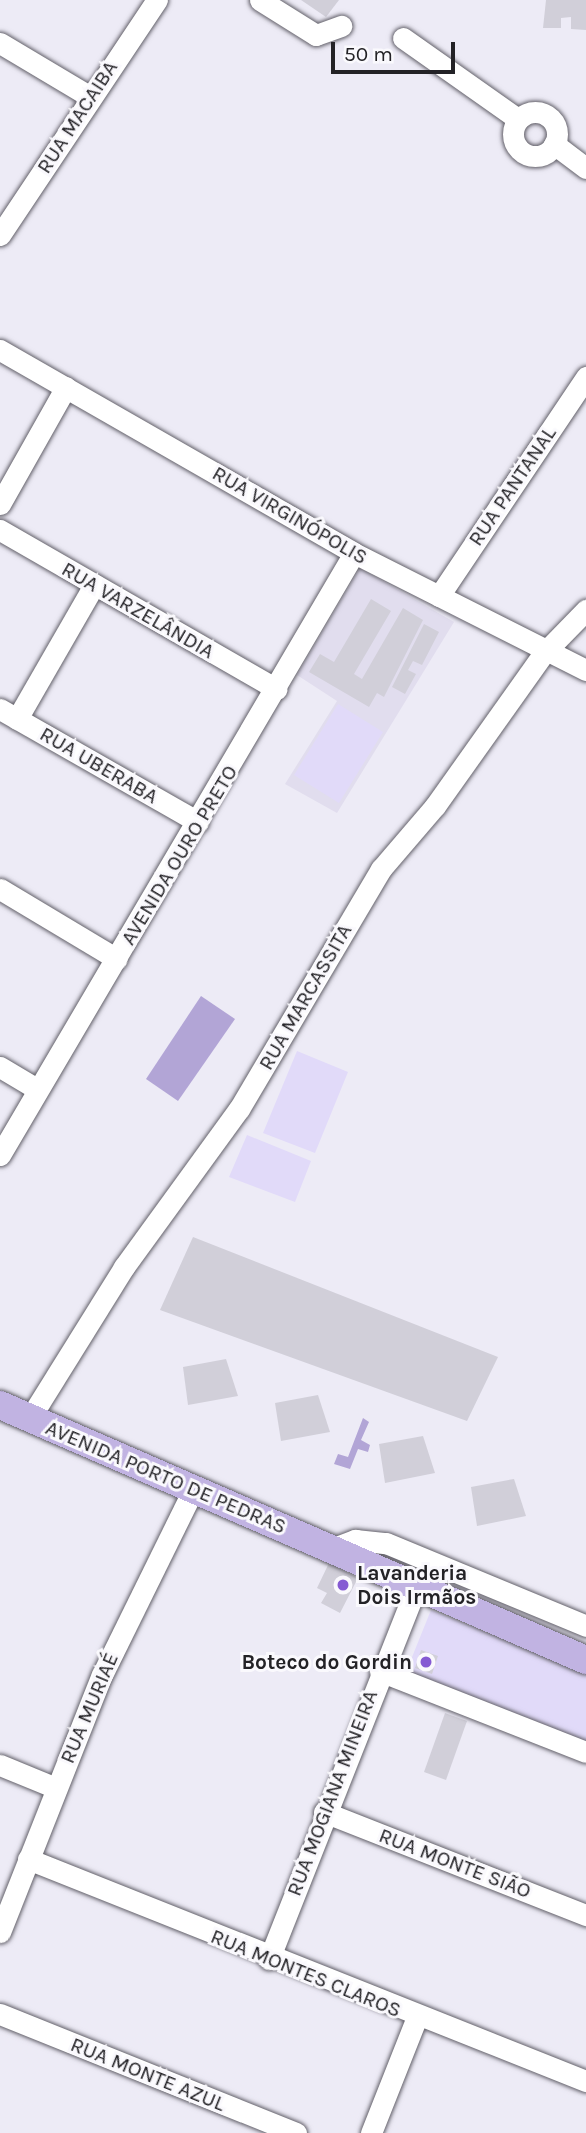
<!DOCTYPE html>
<meta charset="utf-8">
<style>
body{margin:0}
#map{position:relative;width:586px;height:2133px;overflow:hidden;background:#edebf6;font-family:Karla,sans-serif}
div>[style]{position:absolute}
.built>*{inset:0;background:#e1ddee}
.green>*{inset:0;background:#e1daf9}
.water>*{inset:0;background:#b2a5d6}
.building>*{inset:0;background:#d1cfd9}
.roads{filter:drop-shadow(0 0 2px #626069) drop-shadow(0 0 2px #626069)}
.minor>*{height:21px;margin:-10.5px;padding:0 10.5px;transform-origin:10.5px;border-radius:10.5px;background:#fff}
.minor>.ring{margin:-10.5px;padding:0;box-sizing:content-box;background:none;border:21px solid #fff;border-radius:50%}
.major>*{height:28px;margin:-14px;padding:0 14px;transform-origin:14px;border-radius:14px;background:#c1b3e2}
.dots>*{width:19px;height:19px;translate:-50% -50%;box-sizing:border-box;border:4px solid #faf9fd;border-radius:50%}
span{translate:-50% -50%;white-space:nowrap;text-align:center;line-height:1.15;-webkit-text-stroke:6px #faf9fd;paint-order:stroke}
.street-label{font-size:21px;color:#232226}
.poi-label{font-size:21px;color:#232226;font-weight:700}
.left{translate:0 -50%;text-align:left}
.right{translate:-100% -50%;text-align:right}
.scale{position:absolute;left:331px;top:42px;width:124px;height:32px;box-sizing:border-box;border:4px solid #232226;border-top:0;padding-left:9px;font-size:21px;line-height:24px;white-space:nowrap;color:#232226;-webkit-text-stroke:5px #faf9fd;paint-order:stroke}
</style>
<div id="map">
<div class="built">
<i style="clip-path:polygon(360px 568px,454px 622px,337px 813px,285px 784px,337px 701px,297px 675px)"></i>
</div>
<div class="green">
<i style="clip-path:polygon(338px 704px,383px 732px,339px 803px,294px 775px)"></i>
<i style="clip-path:polygon(297px 1051px,348px 1072px,315px 1153px,263px 1133px)"></i>
<i style="clip-path:polygon(247px 1135px,311px 1161px,295px 1202px,229px 1177px)"></i>
<i style="clip-path:polygon(431px 1610px,586px 1673px,586px 1744px,406px 1672px)"></i>
</div>
<div class="water">
<i style="clip-path:polygon(201px 996px,235px 1019px,178px 1101px,146px 1079px)"></i>
<i style="clip-path:polygon(363px 1418px,369px 1422px,361px 1440px,370px 1445px,368px 1452px,358px 1449px,350px 1469px,334px 1464px,338px 1454px,348px 1457px)"></i>
</div>
<div class="building">
<i style="clip-path:polygon(301px 0,339px 0,326px 17px)"></i>
<i style="clip-path:polygon(546px 0,586px 0,586px 30px,571px 29px,571px 17px,561px 18px,561px 28px,543px 28px)"></i>
<i style="clip-path:polygon(371px 599px,391px 611px,354px 674px,362px 679px,403px 608px,423px 620px,384px 697px,377px 693px,369px 707px,309px 672px,320px 654px,334px 662px)"></i>
<i style="clip-path:polygon(424px 624px,439px 632px,422px 665px,413px 661px,408px 670px,416px 674px,405px 694px,392px 687px)"></i>
<i style="clip-path:polygon(193px 1237px,498px 1357px,467px 1421px,160px 1310px)"></i>
<i style="clip-path:polygon(226px 1359px,238px 1396px,188px 1405px,183px 1367px)"></i>
<i style="clip-path:polygon(318px 1395px,330px 1432px,281px 1441px,275px 1403px)"></i>
<i style="clip-path:polygon(423px 1436px,435px 1473px,385px 1483px,379px 1444px)"></i>
<i style="clip-path:polygon(514px 1479px,526px 1516px,477px 1526px,471px 1487px)"></i>
<i style="clip-path:polygon(329px 1563px,358px 1578px,340px 1613px,321px 1603px,327px 1593px,317px 1588px)"></i>
<i style="clip-path:polygon(421px 1650px,438px 1656px,432px 1674px,415px 1668px)"></i>
<i style="clip-path:polygon(445px 1713px,467px 1721px,446px 1780px,424px 1772px)"></i>
</div>
<div class="roads">
<div class="minor">
<i style="left:260px;top:0;width:66px;rotate:32deg"></i>
<i style="left:316px;top:35px;width:27px;rotate:-20deg"></i>
<i style="left:403px;top:38px;width:141px;rotate:35.2deg"></i>
<i style="left:0;top:43px;width:104px;rotate:30.8deg"></i>
<i class="ring" style="left:513px;top:112px;width:23px;height:23px"></i>
<i style="left:554px;top:144px;width:40px;rotate:37deg"></i>
<i style="left:0;top:235px;width:283px;rotate:-56.3deg"></i>
<i style="left:0;top:350px;width:408px;rotate:29.8deg"></i>
<i style="left:354px;top:553px;width:260px;rotate:26.8deg"></i>
<i style="left:0;top:504px;width:134px;rotate:-60.6deg"></i>
<i style="left:0;top:530px;width:319px;rotate:29.9deg"></i>
<i style="left:439px;top:596px;width:264px;rotate:-56.1deg"></i>
<i style="left:0;top:709px;width:228px;rotate:29.7deg"></i>
<i style="left:17px;top:719px;width:155px;rotate:-60.1deg"></i>
<i style="left:0;top:889px;width:136px;rotate:30.9deg"></i>
<i style="left:0;top:1067px;width:43px;rotate:30.7deg"></i>
<i style="left:0;top:1155px;width:698px;rotate:-59.54deg"></i>
<i style="left:30px;top:1418px;width:178px;rotate:-58.1deg"></i>
<i style="left:124px;top:1267px;width:195px;rotate:-54deg"></i>
<i style="left:239px;top:1109px;width:279px;rotate:-59.4deg"></i>
<i style="left:381px;top:869px;width:83px;rotate:-49.4deg"></i>
<i style="left:435px;top:806px;width:186px;rotate:-54.6deg"></i>
<i style="left:543px;top:654px;width:62px;rotate:-45.7deg"></i>
<i style="left:331px;top:1549px;width:26px;rotate:-21deg"></i>
<i style="left:355px;top:1540px;width:31px;rotate:6deg"></i>
<i style="left:386px;top:1543px;width:217px;rotate:22.5deg"></i>
<i style="left:380px;top:1671px;width:221px;rotate:21.5deg"></i>
<i style="left:0;top:1765px;width:61px;rotate:22.3deg"></i>
<i style="left:324px;top:1812px;width:282px;rotate:21.5deg"></i>
<i style="left:28px;top:1859px;width:601px;rotate:21.7deg"></i>
<i style="left:0;top:1932px;width:277px;rotate:-68.4deg"></i>
<i style="left:102px;top:1675px;width:206px;rotate:-63.8deg"></i>
<i style="left:269px;top:1959px;width:397px;rotate:-68.4deg"></i>
<i style="left:0;top:2014px;width:319px;rotate:21.9deg"></i>
<i style="left:371px;top:2133px;width:125px;rotate:-68.4deg"></i>
</div>
<div class="major">
<i style="left:0;top:1405px;width:639px;rotate:23.52deg"></i>
</div>
</div>
<div class="dots">
<i style="left:343px;top:1585px;background:#855ad3"></i>
<i style="left:426px;top:1662px;background:#855ad3"></i>
</div>
<div class="street-label">
<span style="left:77px;top:117px;rotate:-57deg">RUA MACAIBA</span>
<span style="left:512px;top:486px;rotate:-56deg">RUA PANTANAL</span>
<span style="left:290px;top:515px;rotate:30deg">RUA VIRGINÓPOLIS</span>
<span style="left:138px;top:610px;rotate:30deg">RUA VARZELÂNDIA</span>
<span style="left:99px;top:765px;rotate:30deg">RUA UBERABA</span>
<span style="left:179px;top:855px;rotate:-59deg">AVENIDA OURO PRETO</span>
<span style="left:305px;top:997px;rotate:-60deg">RUA MARCASSITA</span>
<span style="left:166px;top:1477px;rotate:23deg">AVENIDA PORTO DE PEDRAS</span>
<span style="left:89px;top:1708px;rotate:-67deg">RUA MURIAÉ</span>
<span style="left:332px;top:1793px;rotate:-69deg">RUA MOGIANA MINEIRA</span>
<span style="left:455px;top:1863px;rotate:21deg">RUA MONTE SIÃO</span>
<span style="left:306px;top:1973px;rotate:22deg">RUA MONTES CLAROS</span>
<span style="left:148px;top:2074px;rotate:22deg">RUA MONTE AZUL</span>
</div>
<div class="poi-label">
<span class="left" style="left:357px;top:1585px">Lavanderia<br>Dois Irmãos</span>
<span class="right" style="left:412px;top:1662px">Boteco do Gordin</span>
</div>
<div class="scale">50 m</div>
</div>
